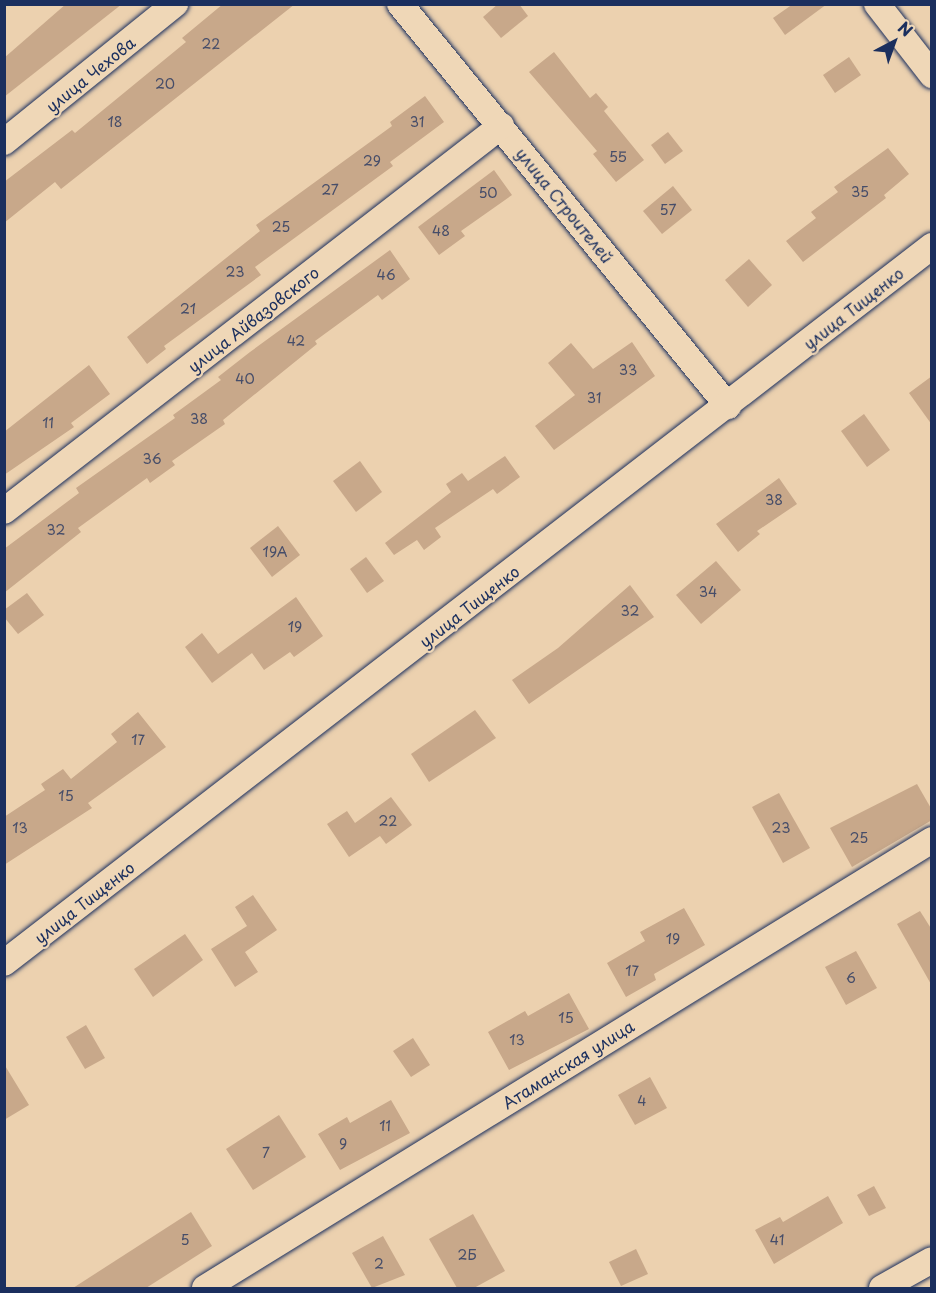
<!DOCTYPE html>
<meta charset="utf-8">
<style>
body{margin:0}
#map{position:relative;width:936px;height:1293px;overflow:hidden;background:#ecd1af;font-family:"Playpen Sans",sans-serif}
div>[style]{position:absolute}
.building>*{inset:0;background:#c8a88a}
.roads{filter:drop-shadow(0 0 2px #1b2f5e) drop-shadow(0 0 2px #1b2f5e)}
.street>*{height:26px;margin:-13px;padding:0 13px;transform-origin:13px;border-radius:13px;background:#efd7b7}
span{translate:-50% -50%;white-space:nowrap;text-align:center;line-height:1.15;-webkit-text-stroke:4.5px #efd7b7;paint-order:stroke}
.number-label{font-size:14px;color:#464d69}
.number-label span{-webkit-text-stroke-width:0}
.street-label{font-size:16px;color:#1b2f5e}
.frame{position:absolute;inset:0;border:6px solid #1b2f5e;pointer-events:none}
.north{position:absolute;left:864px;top:12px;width:60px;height:60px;-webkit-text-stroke:4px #efd7b7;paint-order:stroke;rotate:41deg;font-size:16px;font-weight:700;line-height:24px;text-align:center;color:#1b2f5e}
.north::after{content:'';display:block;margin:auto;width:21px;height:27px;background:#1b2f5e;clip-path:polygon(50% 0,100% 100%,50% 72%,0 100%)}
</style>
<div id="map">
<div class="building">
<i style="clip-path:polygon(66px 4px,122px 4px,4px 97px,4px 58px)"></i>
<i style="clip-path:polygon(223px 4px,295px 4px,61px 189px,55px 182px,4px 223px,4px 182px,72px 130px,75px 133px,186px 42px,182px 38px)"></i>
<i style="clip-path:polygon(498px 4px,519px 4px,528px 16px,501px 38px,483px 17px)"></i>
<i style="clip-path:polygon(793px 4px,827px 4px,785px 35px,773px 18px)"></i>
<i style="clip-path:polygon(554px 52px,590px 98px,596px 93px,608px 107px,604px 111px,644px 160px,616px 182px,593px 154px,597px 151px,529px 72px)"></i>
<i style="clip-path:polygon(849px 57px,861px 75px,835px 93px,823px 75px)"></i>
<i style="clip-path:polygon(425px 96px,444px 122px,390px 162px,393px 166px,255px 267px,261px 275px,164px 346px,166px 349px,147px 364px,127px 337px,260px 231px,256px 225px,392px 126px,390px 122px)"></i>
<i style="clip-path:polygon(668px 132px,683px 151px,665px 164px,651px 145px)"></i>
<i style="clip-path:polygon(888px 148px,909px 174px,884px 195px,886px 198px,803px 262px,786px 241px,816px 218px,811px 212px,838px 192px,834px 187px)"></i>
<i style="clip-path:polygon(494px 170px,512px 195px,461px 231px,465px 236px,439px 255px,418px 227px)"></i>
<i style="clip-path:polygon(673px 186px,692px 210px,662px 234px,643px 211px)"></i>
<i style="clip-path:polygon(390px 250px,410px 279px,382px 300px,378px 295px,315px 341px,317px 344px,223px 420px,225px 424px,172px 461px,175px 465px,150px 483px,147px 478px,78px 528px,81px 532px,4px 593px,4px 549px,79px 493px,76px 488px,175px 418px,173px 415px,221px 380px,218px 377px,250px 352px)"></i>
<i style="clip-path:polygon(749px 259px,772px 285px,748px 307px,725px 280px)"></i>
<i style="clip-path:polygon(632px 342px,655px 376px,554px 450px,535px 426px,575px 395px,548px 363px,571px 343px,593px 369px)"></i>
<i style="clip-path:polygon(89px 365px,110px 394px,71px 423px,74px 427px,4px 475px,4px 432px)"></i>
<i style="clip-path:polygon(932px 376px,932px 425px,909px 393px)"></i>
<i style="clip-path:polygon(864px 414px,890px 450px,867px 467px,841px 431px)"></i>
<i style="clip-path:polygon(505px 456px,520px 477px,497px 494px,493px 489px,435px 528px,441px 537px,424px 550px,417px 540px,394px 555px,385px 543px,451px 492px,446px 484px,462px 473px,468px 481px)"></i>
<i style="clip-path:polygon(360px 461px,382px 492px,356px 512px,333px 481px)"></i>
<i style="clip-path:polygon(779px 478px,797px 504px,757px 531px,760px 534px,738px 552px,716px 524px)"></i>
<i style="clip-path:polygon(278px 526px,300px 555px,272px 577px,250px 548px)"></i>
<i style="clip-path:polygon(366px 557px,384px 581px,367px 593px,350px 569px)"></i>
<i style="clip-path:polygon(716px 561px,741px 590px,701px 624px,676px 595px)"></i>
<i style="clip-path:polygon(630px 585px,654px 617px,529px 704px,512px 680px,558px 648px)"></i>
<i style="clip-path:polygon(27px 593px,44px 615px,18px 634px,4px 617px,4px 610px)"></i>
<i style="clip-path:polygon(296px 597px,323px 636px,294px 657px,290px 652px,264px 670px,252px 653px,212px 683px,185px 647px,202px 633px,218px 654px)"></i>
<i style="clip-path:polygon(475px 710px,496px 738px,429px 782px,411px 754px)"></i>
<i style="clip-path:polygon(138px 712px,166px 747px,88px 803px,92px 808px,4px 865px,4px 817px,45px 790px,41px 784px,63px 769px,71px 779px,117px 742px,111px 734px)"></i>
<i style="clip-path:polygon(917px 784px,932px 810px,932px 820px,852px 867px,830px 828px)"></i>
<i style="clip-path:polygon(779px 793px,810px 848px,783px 863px,752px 807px)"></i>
<i style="clip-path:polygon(391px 797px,412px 825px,386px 844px,380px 836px,349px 857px,327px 824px,347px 811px,355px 823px)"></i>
<i style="clip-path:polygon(253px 895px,277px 930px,245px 952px,258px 972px,235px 987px,211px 949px,247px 926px,235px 907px)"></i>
<i style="clip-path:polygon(684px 908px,705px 945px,654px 974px,656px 980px,626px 997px,607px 963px,645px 941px,640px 932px)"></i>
<i style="clip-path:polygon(920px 911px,932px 930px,932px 986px,897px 924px)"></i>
<i style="clip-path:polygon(185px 934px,203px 960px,153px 997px,134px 969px)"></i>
<i style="clip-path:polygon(856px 951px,877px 988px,846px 1005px,825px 967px)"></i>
<i style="clip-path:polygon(569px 993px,589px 1029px,509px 1070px,488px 1032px,525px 1011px,528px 1016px)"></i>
<i style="clip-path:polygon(86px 1025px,105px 1058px,85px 1069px,66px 1037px)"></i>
<i style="clip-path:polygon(413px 1038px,430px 1065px,411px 1077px,393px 1051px)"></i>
<i style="clip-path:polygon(4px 1064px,29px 1105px,4px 1120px)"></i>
<i style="clip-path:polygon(650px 1077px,667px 1108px,635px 1125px,618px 1095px)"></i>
<i style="clip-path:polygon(391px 1100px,410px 1133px,340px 1170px,318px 1134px,347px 1117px,350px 1123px)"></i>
<i style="clip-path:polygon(279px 1115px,306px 1157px,253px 1190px,226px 1149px)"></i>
<i style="clip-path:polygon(874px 1186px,886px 1208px,869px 1216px,857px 1195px)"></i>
<i style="clip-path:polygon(828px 1196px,843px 1223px,774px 1264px,755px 1230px,780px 1217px,783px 1222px)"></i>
<i style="clip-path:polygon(191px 1212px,212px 1246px,146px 1288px,73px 1288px)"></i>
<i style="clip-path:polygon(473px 1214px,505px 1271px,474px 1288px,457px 1288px,429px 1239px)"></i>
<i style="clip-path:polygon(383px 1236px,405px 1275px,372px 1288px,352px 1253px)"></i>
<i style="clip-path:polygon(636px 1249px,648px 1274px,621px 1286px,609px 1262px)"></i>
</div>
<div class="roads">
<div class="street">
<i style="left:400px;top:4px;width:519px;rotate:50.79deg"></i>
<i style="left:877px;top:4px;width:90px;rotate:52.2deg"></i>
<i style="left:4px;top:142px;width:220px;rotate:-38.9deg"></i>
<i style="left:4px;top:511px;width:629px;rotate:-37.76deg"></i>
<i style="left:4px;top:963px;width:1173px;rotate:-37.69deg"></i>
<i style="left:205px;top:1288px;width:854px;rotate:-31.64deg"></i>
<i style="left:882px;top:1288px;width:57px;rotate:-29.2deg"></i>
</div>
</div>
<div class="number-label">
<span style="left:211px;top:44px">22</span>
<span style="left:165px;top:84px">20</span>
<span style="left:115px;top:122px">18</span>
<span style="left:417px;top:122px">31</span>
<span style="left:618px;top:157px">55</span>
<span style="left:372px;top:161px">29</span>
<span style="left:330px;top:190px">27</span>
<span style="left:860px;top:192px">35</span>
<span style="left:488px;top:193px">50</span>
<span style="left:668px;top:210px">57</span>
<span style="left:281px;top:227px">25</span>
<span style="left:441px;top:231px">48</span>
<span style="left:235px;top:272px">23</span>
<span style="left:386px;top:275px">46</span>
<span style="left:188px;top:309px">21</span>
<span style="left:296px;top:341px">42</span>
<span style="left:628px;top:370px">33</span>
<span style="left:245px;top:379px">40</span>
<span style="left:594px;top:398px">31</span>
<span style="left:199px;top:419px">38</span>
<span style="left:48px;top:423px">11</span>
<span style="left:152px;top:459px">36</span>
<span style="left:774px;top:500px">38</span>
<span style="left:56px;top:530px">32</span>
<span style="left:275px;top:552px">19А</span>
<span style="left:708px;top:592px">34</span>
<span style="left:630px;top:611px">32</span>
<span style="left:295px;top:627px">19</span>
<span style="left:138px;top:740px">17</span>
<span style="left:66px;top:796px">15</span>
<span style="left:388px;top:821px">22</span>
<span style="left:20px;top:828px">13</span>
<span style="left:781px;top:828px">23</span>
<span style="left:859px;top:838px">25</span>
<span style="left:673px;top:939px">19</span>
<span style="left:632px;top:971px">17</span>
<span style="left:851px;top:978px">6</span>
<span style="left:566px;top:1018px">15</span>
<span style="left:517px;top:1040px">13</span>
<span style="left:642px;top:1101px">4</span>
<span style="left:385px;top:1126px">11</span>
<span style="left:343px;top:1144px">9</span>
<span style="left:266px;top:1153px">7</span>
<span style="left:185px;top:1240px">5</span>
<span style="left:777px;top:1240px">41</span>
<span style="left:467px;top:1255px">2Б</span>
<span style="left:379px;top:1264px">2</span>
</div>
<div class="street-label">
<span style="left:90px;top:74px;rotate:-39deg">улица Чехова</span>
<span style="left:565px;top:205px;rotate:51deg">улица Строителей</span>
<span style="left:853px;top:308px;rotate:-38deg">улица Тищенко</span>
<span style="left:253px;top:319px;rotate:-38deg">улица Айвазовского</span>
<span style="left:469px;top:606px;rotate:-38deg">улица Тищенко</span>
<span style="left:84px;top:902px;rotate:-38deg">улица Тищенко</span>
<span style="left:568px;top:1064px;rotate:-32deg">Атаманская улица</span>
</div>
<div class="frame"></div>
<div class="north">N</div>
</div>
